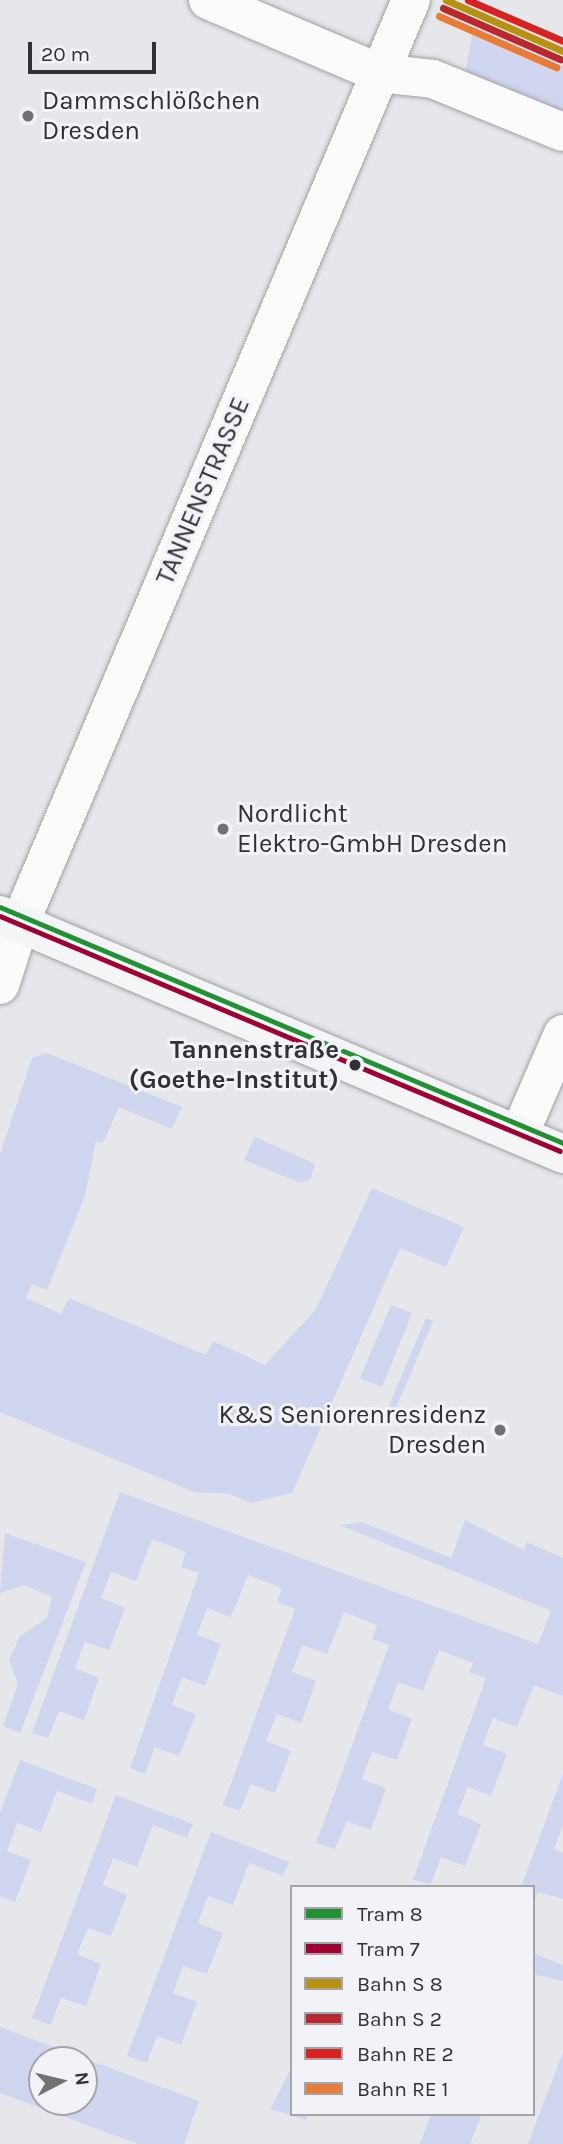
<!DOCTYPE html>
<meta charset="utf-8">
<style>
body{margin:0}
#map{position:relative;width:563px;height:2144px;overflow:hidden;background:#e6e7ea;font-family:Karla,sans-serif}
div>[style]{position:absolute}
.green>*{inset:0;background:#d0d6f0}
.roads{filter:drop-shadow(0 0 2px #a2a2a4) drop-shadow(0 0 2px #a2a2a4)}
.minor>*{height:38px;margin:-19px;padding:0 19px;transform-origin:19px;border-radius:19px;background:#fbfbfc}
.primary>*{height:38px;margin:-19px;padding:0 19px;transform-origin:19px;border-radius:19px;background:#f4f5f7}
.rail-1>*{height:7px;margin:-3.5px;padding:0 3.5px;transform-origin:3.5px;border-radius:3.5px;background:#b79212}
.rail-2>*{height:7px;margin:-3.5px;padding:0 3.5px;transform-origin:3.5px;border-radius:3.5px;background:#b8282e}
.rail-3>*{height:7px;margin:-3.5px;padding:0 3.5px;transform-origin:3.5px;border-radius:3.5px;background:#d7221f}
.rail-4>*{height:7px;margin:-3.5px;padding:0 3.5px;transform-origin:3.5px;border-radius:3.5px;background:#e67c37}
.tram-1>*{height:5px;margin:-2.5px;padding:0 2.5px;transform-origin:2.5px;border-radius:2.5px;background:#229133}
.tram-2>*{height:5px;margin:-2.5px;padding:0 2.5px;transform-origin:2.5px;border-radius:2.5px;background:#9e0234}
.dots>*{width:19px;height:19px;translate:-50% -50%;box-sizing:border-box;border:4px solid #f2f3f8;border-radius:50%}
span{translate:-50% -50%;white-space:nowrap;text-align:center;line-height:1.15;-webkit-text-stroke:6px #f2f3f8;paint-order:stroke}
.poi-label{font-size:26px;color:#313133}
.left{translate:0 -50%;text-align:left}
.right{translate:-100% -50%;text-align:right}
.street-label{font-size:26px;color:#313133}
.stop-label{font-size:26px;color:#313133;font-weight:700}
.legend{position:absolute;left:290px;top:1885px;width:245px;height:231px;box-sizing:border-box;background:#f2f3f8;border:2px solid #a5a5a9;margin:0;padding:9px 12px;list-style:none;font-size:21px;color:#313133}
.legend li{display:flex;align-items:center;gap:14px;height:35px}
.legend b{width:35px;border:2px solid #a5a5a9}
.north{position:absolute;left:28px;top:2046px;width:70px;height:70px;box-sizing:border-box;background:#f2f3f8;border:2px solid #a5a5a9;border-radius:50%;rotate:83deg;font-size:19px;font-weight:700;line-height:28px;text-align:center;color:#313133}
.north::after{content:'';display:block;margin:auto;width:24px;height:32px;background:#707173;clip-path:polygon(50% 0,100% 100%,50% 72%,0 100%)}
.scale{position:absolute;left:28px;top:42px;width:128px;height:32px;box-sizing:border-box;border:4px solid #313133;border-top:0;padding-left:9px;font-size:21px;line-height:24px;white-space:nowrap;color:#313133;-webkit-text-stroke:5px #f2f3f8;paint-order:stroke}
</style>
<div id="map">
<div class="green">
<i style="clip-path:polygon(473px 27px,563px 66px,563px 117px,465px 76px)"></i>
<i style="clip-path:polygon(47px 1053px,182px 1107px,172px 1129px,119px 1107px,103px 1143px,96px 1141px,85px 1196px,47px 1290px,32px 1284px,26px 1298px,61px 1314px,69px 1298px,206px 1355px,213px 1341px,265px 1365px,316px 1309px,372px 1188px,464px 1227px,446px 1267px,400px 1248px,292px 1493px,251px 1503px,229px 1494px,194px 1492px,0 1412px,0 1154px,32px 1058px)"></i>
<i style="clip-path:polygon(255px 1137px,315px 1164px,311px 1178px,301px 1183px,244px 1160px)"></i>
<i style="clip-path:polygon(391px 1305px,412px 1313px,382px 1387px,360px 1378px)"></i>
<i style="clip-path:polygon(426px 1318px,433px 1321px,394px 1413px,387px 1410px)"></i>
<i style="clip-path:polygon(120px 1492px,538px 1644px,551px 1611px,340px 1525px,362px 1522px,451px 1558px,465px 1520px,524px 1550px,527px 1542px,563px 1558px,563px 1696px,534px 1685px,517px 1727px,493px 1718px,483px 1745px,507px 1754px,491px 1796px,468px 1787px,457px 1814px,481px 1824px,465px 1866px,441px 1857px,431px 1884px,413px 1880px,486px 1678px,469px 1672px,473px 1663px,439px 1650px,423px 1691px,398px 1682px,388px 1709px,412px 1719px,397px 1760px,372px 1752px,362px 1779px,386px 1788px,371px 1830px,347px 1821px,335px 1849px,316px 1843px,389px 1645px,372px 1639px,377px 1625px,344px 1612px,327px 1654px,302px 1645px,292px 1672px,316px 1681px,301px 1723px,277px 1714px,266px 1741px,291px 1751px,275px 1793px,251px 1784px,240px 1811px,223px 1805px,295px 1609px,277px 1602px,282px 1588px,248px 1575px,231px 1617px,207px 1608px,197px 1635px,221px 1644px,205px 1686px,182px 1677px,172px 1705px,196px 1714px,179px 1756px,155px 1747px,145px 1774px,130px 1768px,199px 1573px,181px 1567px,186px 1552px,152px 1539px,136px 1581px,111px 1572px,101px 1598px,125px 1608px,109px 1650px,85px 1642px,75px 1668px,99px 1678px,84px 1720px,59px 1711px,48px 1738px,32px 1733px)"></i>
<i style="clip-path:polygon(5px 1533px,86px 1562px,20px 1733px,3px 1726px,18px 1684px,9px 1660px,20px 1636px,47px 1618px,52px 1597px,24px 1585px,0 1593px)"></i>
<i style="clip-path:polygon(20px 1760px,97px 1789px,92px 1804px,57px 1791px,41px 1832px,17px 1823px,7px 1851px,31px 1860px,15px 1902px,0 1896px,0 1813px)"></i>
<i style="clip-path:polygon(563px 1774px,563px 1826px,554px 1849px,563px 1853px,563px 1899px,538px 1892px,533px 1905px,533px 1887px,521px 1887px)"></i>
<i style="clip-path:polygon(116px 1795px,193px 1824px,187px 1838px,153px 1825px,137px 1867px,113px 1858px,103px 1885px,127px 1895px,111px 1936px,88px 1928px,77px 1954px,101px 1964px,86px 2006px,61px 1998px,51px 2025px,32px 2018px)"></i>
<i style="clip-path:polygon(211px 1832px,289px 1862px,283px 1876px,249px 1863px,233px 1905px,208px 1896px,198px 1923px,223px 1933px,207px 1974px,183px 1966px,173px 1993px,197px 2002px,181px 2045px,157px 2036px,147px 2063px,127px 2056px)"></i>
<i style="clip-path:polygon(533px 1953px,563px 1965px,563px 1981px,533px 1974px)"></i>
<i style="clip-path:polygon(evenodd,0 2027px,199px 2101px,184px 2144px,138px 2144px,0 2093px,0 2027px,42px 2060px,84px 2060px,84px 2102px,42px 2102px,42px 2060px)"></i>
<i style="clip-path:polygon(563px 2052px,563px 2144px,528px 2144px)"></i>
<i style="clip-path:polygon(292px 2067px,292px 2114px,308px 2114px,306px 2120px,270px 2109px)"></i>
<i style="clip-path:polygon(431px 2114px,482px 2114px,470px 2144px,420px 2144px)"></i>
</div>
<div class="roads">
<div class="minor">
<i style="left:208px;top:0;width:186px;rotate:23.1deg"></i>
<i style="left:379px;top:73px;width:54px;rotate:6.3deg"></i>
<i style="left:433px;top:79px;width:140px;rotate:22.2deg"></i>
<i style="left:0;top:985px;width:65px;rotate:-72.1deg"></i>
<i style="left:20px;top:923px;width:1002px;rotate:-67.04deg"></i>
<i style="left:519px;top:1135px;width:110px;rotate:-66.5deg"></i>
</div>
<div class="primary">
<i style="left:0;top:915px;width:612px;rotate:23deg"></i>
</div>
</div>
<div class="rail-1">
<i style="left:446px;top:0;width:128px;rotate:23.6deg"></i>
</div>
<div class="rail-2">
<i style="left:443px;top:8px;width:128px;rotate:23.6deg"></i>
</div>
<div class="rail-3">
<i style="left:468px;top:0;width:103px;rotate:23.3deg"></i>
</div>
<div class="rail-4">
<i style="left:439px;top:16px;width:128px;rotate:23.6deg"></i>
</div>
<div class="tram-1">
<i style="left:0;top:907px;width:610px;rotate:22.74deg"></i>
</div>
<div class="tram-2">
<i style="left:0;top:916px;width:607px;rotate:22.77deg"></i>
</div>
<div class="dots">
<i style="left:28px;top:116px;background:#707173"></i>
<i style="left:223px;top:829px;background:#707173"></i>
<i style="left:355px;top:1065px;background:#313133"></i>
<i style="left:500px;top:1430px;background:#707173"></i>
</div>
<div class="poi-label">
<span class="left" style="left:42px;top:116px">Dammschlößchen<br>Dresden</span>
<span class="left" style="left:237px;top:829px">Nordlicht<br>Elektro-GmbH Dresden</span>
<span class="right" style="left:486px;top:1430px">K&amp;S Seniorenresidenz<br>Dresden</span>
</div>
<div class="street-label">
<span style="left:203px;top:491px;rotate:-67deg">TANNENSTRASSE</span>
</div>
<div class="stop-label">
<span class="right" style="left:339px;top:1065px">Tannenstraße<br>(Goethe-Institut)</span>
</div>
<ul class="legend">
<li><b style="height:9px;background:#229133"></b>Tram 8</li>
<li><b style="height:9px;background:#9e0234"></b>Tram 7</li>
<li><b style="height:9px;background:#b79212"></b>Bahn S 8</li>
<li><b style="height:9px;background:#b8282e"></b>Bahn S 2</li>
<li><b style="height:9px;background:#d7221f"></b>Bahn RE 2</li>
<li><b style="height:9px;background:#e67c37"></b>Bahn RE 1</li>
</ul>
<div class="north">N</div>
<div class="scale">20 m</div>
</div>
